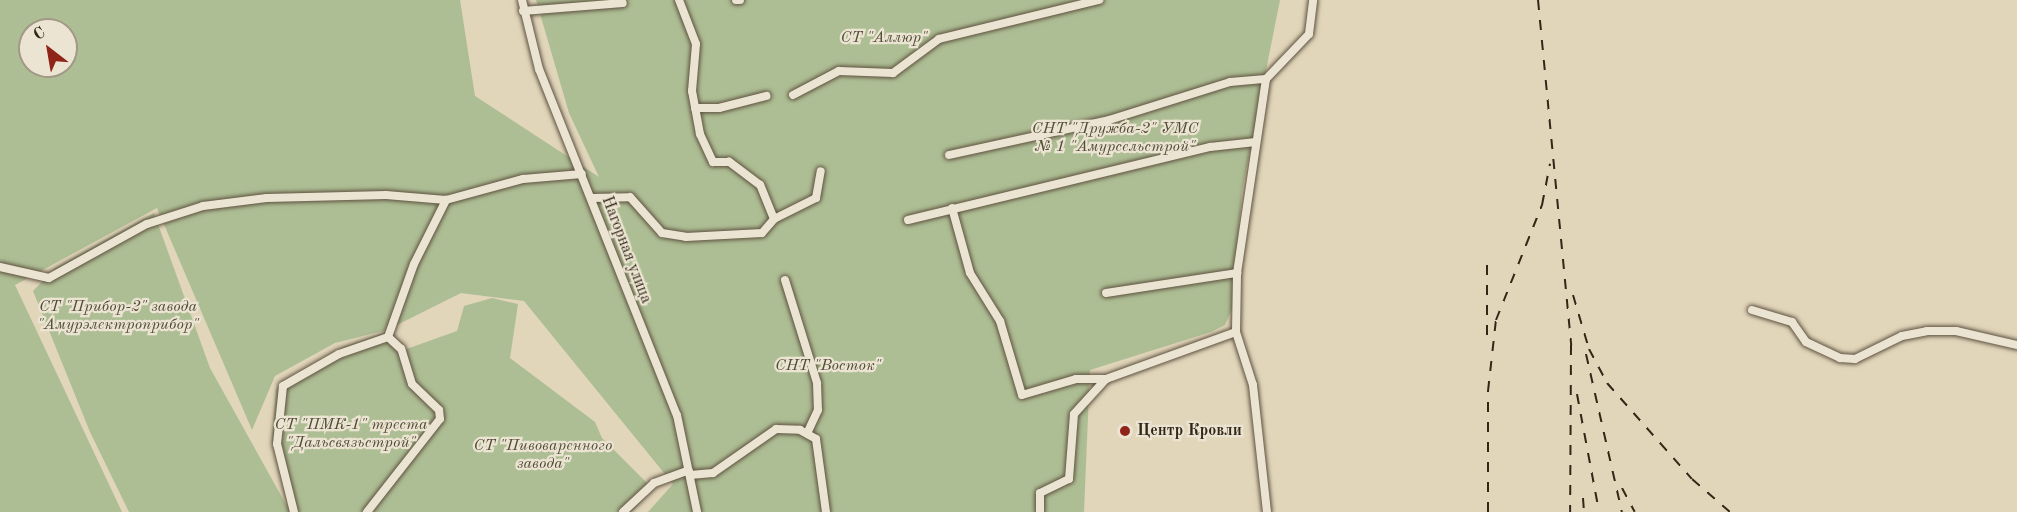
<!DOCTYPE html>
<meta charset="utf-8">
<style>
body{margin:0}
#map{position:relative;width:2017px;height:512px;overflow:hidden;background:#e1d5ba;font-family:"Old Standard TT",serif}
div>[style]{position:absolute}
.green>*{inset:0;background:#aebe94}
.roads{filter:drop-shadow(0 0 2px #5e5240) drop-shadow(0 0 2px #5e5240)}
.minor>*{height:8px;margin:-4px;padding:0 4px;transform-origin:4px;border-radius:4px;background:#ece4d2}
.rail>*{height:2px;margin-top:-1px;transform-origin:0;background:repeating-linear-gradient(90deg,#322617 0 10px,transparent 0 20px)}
.dots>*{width:16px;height:16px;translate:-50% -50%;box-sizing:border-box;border:3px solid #ece4d2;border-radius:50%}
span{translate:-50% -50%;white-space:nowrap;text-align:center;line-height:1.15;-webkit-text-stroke:4.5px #ece4d2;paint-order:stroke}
.park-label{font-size:16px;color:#514c36;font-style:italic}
.street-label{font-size:16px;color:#322617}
.poi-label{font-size:16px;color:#322617;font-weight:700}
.left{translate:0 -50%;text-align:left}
.north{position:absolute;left:18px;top:18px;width:60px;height:60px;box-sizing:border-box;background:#ece4d2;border:2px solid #a29887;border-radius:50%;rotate:329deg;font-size:16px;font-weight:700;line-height:24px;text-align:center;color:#322617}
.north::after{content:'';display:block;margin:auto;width:21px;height:27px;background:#8f2418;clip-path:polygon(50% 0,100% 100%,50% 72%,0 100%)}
</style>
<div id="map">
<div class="green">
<i style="clip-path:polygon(evenodd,0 0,460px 0,475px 96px,599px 177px,569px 113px,536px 0,1280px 0,1242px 191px,1232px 309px,1225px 325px,1211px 332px,1090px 370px,1084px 512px,648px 512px,673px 484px,524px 301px,461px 293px,387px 330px,335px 343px,275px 376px,252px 430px,157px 208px,15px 285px,122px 512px,0 512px,0 0,30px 30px,66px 30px,66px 66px,30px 66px,30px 30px)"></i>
<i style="clip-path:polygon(154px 213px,210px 368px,288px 508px,272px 441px,276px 389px,343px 347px,381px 334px,398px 352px,457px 331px,464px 306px,492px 298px,518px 304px,510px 358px,595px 422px,602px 438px,653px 489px,631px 512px,129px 512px,90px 432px,33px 291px,55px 268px)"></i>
</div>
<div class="roads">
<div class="minor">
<i style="left:522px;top:0;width:71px;rotate:76.2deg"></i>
<i style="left:539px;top:69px;width:373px;rotate:68.3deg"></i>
<i style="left:677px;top:415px;width:99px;rotate:78.3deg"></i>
<i style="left:736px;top:0;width:4px"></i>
<i style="left:523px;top:11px;width:100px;rotate:-4.6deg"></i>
<i style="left:793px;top:95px;width:52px;rotate:-27.6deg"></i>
<i style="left:839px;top:71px;width:54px;rotate:2.1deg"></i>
<i style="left:893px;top:73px;width:57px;rotate:-36.5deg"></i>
<i style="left:939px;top:39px;width:165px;rotate:-13.7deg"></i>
<i style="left:695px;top:108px;width:24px"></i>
<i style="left:719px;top:108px;width:49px;rotate:-14.3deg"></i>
<i style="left:949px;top:155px;width:164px;rotate:-12.3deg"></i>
<i style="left:1109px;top:120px;width:127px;rotate:-17.4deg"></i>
<i style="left:1230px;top:82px;width:36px;rotate:-5deg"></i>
<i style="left:591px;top:198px;width:39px;rotate:-1deg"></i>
<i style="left:630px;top:197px;width:48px;rotate:48.4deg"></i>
<i style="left:662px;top:233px;width:24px;rotate:9deg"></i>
<i style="left:686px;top:237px;width:76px;rotate:-3deg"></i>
<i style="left:762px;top:233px;width:18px;rotate:-49deg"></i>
<i style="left:774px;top:219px;width:37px;rotate:-112deg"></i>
<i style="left:760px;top:185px;width:39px;rotate:-143deg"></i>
<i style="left:729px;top:162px;width:16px;rotate:180deg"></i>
<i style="left:713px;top:162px;width:31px;rotate:-115deg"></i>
<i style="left:700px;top:134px;width:44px;rotate:-100.5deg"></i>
<i style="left:692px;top:91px;width:47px;rotate:-85.1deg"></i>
<i style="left:696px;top:44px;width:47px;rotate:-111.1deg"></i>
<i style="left:952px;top:208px;width:67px;rotate:74.5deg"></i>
<i style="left:970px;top:273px;width:57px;rotate:58deg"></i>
<i style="left:1000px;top:321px;width:77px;rotate:73.4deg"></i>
<i style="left:1022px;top:395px;width:56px;rotate:-16.5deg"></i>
<i style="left:1076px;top:379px;width:30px"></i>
<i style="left:1106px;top:379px;width:138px;rotate:-19.9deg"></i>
<i style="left:774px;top:219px;width:47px;rotate:-26.6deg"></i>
<i style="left:816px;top:198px;width:27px;rotate:-80deg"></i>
<i style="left:908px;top:220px;width:311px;rotate:-13.6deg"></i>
<i style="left:1210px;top:147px;width:46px;rotate:-6.2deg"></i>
<i style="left:0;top:267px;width:50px;rotate:12.7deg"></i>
<i style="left:49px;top:278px;width:112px;rotate:-28.9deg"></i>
<i style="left:147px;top:224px;width:59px;rotate:-17.8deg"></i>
<i style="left:203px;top:206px;width:64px;rotate:-7.1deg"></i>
<i style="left:267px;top:198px;width:119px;rotate:-1.4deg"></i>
<i style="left:386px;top:195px;width:60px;rotate:4.8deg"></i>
<i style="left:446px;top:200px;width:80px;rotate:-15.3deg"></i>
<i style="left:523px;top:179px;width:59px;rotate:-4.8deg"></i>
<i style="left:785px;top:280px;width:108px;rotate:72.7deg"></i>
<i style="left:817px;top:383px;width:27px;rotate:88deg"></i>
<i style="left:818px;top:410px;width:26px;rotate:115deg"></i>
<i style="left:1106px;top:293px;width:133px;rotate:-8.7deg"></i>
<i style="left:1752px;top:310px;width:42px;rotate:16.7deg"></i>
<i style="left:1792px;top:322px;width:24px;rotate:55deg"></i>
<i style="left:1806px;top:342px;width:38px;rotate:25deg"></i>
<i style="left:1840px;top:358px;width:15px;rotate:4deg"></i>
<i style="left:1855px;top:359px;width:52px;rotate:-26.1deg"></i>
<i style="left:1902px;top:336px;width:25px;rotate:-11deg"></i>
<i style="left:1927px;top:331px;width:29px"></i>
<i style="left:1956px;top:331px;width:63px;rotate:12.9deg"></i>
<i style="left:388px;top:337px;width:77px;rotate:-70.4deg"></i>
<i style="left:414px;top:264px;width:72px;rotate:-63.4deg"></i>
<i style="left:690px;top:475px;width:23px;rotate:-5deg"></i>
<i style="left:713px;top:473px;width:77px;rotate:-34.9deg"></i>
<i style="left:776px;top:429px;width:24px;rotate:2deg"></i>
<i style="left:800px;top:430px;width:18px;rotate:29deg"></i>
<i style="left:816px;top:439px;width:74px;rotate:82.2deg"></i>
<i style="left:294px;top:512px;width:70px;rotate:-104deg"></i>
<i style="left:277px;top:444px;width:58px;rotate:-84.1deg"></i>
<i style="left:283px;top:386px;width:64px;rotate:-29.7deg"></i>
<i style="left:339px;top:354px;width:52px;rotate:-19.1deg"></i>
<i style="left:367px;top:512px;width:118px;rotate:-51.9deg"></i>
<i style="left:440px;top:419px;width:9px;rotate:-96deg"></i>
<i style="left:439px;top:410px;width:37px;rotate:-136deg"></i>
<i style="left:412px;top:384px;width:37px;rotate:-107deg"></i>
<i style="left:401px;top:349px;width:18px;rotate:-137deg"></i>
<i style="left:623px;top:512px;width:42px;rotate:-43.1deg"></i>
<i style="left:654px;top:483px;width:37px;rotate:-20deg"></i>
<i style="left:1040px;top:512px;width:19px;rotate:-90deg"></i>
<i style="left:1040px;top:493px;width:32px;rotate:-26deg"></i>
<i style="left:1069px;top:479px;width:65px;rotate:-85.6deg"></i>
<i style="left:1074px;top:414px;width:47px;rotate:-47.6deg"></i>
<i style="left:1267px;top:512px;width:128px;rotate:-96.3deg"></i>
<i style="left:1253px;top:385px;width:56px;rotate:-107.8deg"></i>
<i style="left:1236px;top:332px;width:59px;rotate:-89deg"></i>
<i style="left:1237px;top:273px;width:196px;rotate:-81.5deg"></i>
<i style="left:1266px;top:79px;width:62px;rotate:-46.3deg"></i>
<i style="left:1309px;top:34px;width:34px;rotate:-83deg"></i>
</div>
</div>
<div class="rail">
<i style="left:1538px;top:0;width:347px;rotate:84.5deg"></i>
<i style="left:1571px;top:345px;width:167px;rotate:90.3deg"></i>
<i style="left:1487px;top:265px;width:72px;rotate:90deg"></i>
<i style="left:1573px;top:295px;width:56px;rotate:73.5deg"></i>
<i style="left:1589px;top:349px;width:38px;rotate:62deg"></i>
<i style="left:1607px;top:383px;width:128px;rotate:48.5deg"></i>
<i style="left:1692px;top:479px;width:50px;rotate:41deg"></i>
<i style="left:1586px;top:354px;width:162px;rotate:77.2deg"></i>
<i style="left:1577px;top:394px;width:120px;rotate:79.4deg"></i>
<i style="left:1622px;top:488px;width:27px;rotate:62deg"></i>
<i style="left:1583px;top:498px;width:14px;rotate:86deg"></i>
<i style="left:1488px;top:512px;width:121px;rotate:-90deg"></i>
<i style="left:1488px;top:391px;width:71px;rotate:-83.6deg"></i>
<i style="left:1496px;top:320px;width:124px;rotate:-68.2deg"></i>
<i style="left:1542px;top:205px;width:42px;rotate:-79deg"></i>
</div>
<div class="dots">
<i style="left:1125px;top:431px;background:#8f2418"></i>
</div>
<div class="park-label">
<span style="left:884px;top:38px">СТ "Аллюр"</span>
<span style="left:1115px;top:138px">СНТ "Дружба-2" УМС<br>№ 1 "Амурсельстрой"</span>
<span style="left:118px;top:316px">СТ "Прибор-2" завода<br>"Амурэлектроприбор"</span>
<span style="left:828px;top:366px">СНТ "Восток"</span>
<span style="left:351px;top:434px">СТ "ПМК-1" треста<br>"Дальсвязьстрой"</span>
<span style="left:543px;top:455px">СТ "Пивоваренного<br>завода"</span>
</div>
<div class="street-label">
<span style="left:626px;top:250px;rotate:69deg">Нагорная улица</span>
</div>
<div class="poi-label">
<span class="left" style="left:1137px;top:431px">Центр Кровли</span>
</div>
<div class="north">С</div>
</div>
